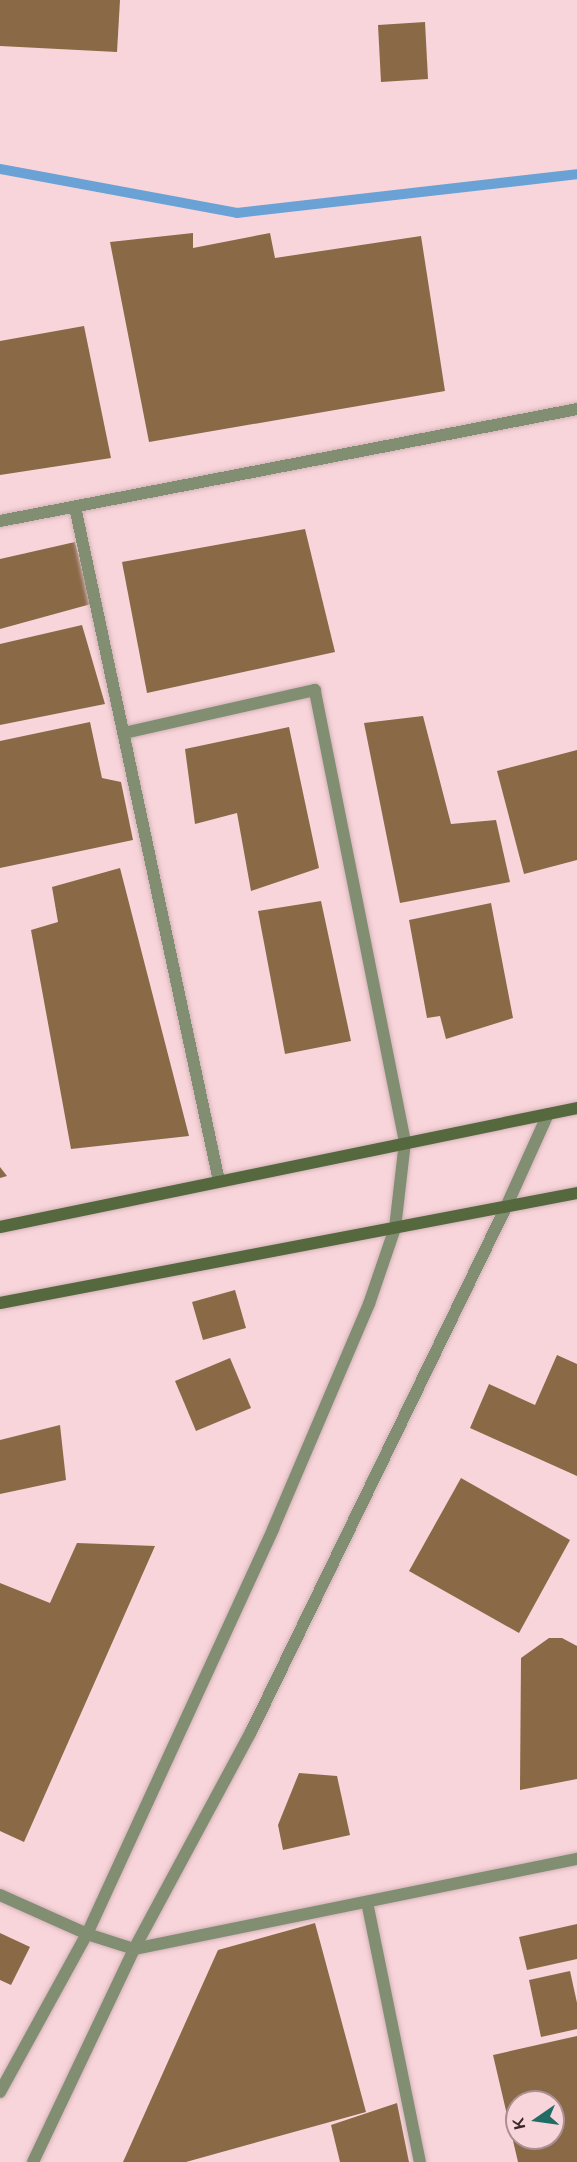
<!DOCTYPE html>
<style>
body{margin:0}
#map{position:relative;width:577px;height:2162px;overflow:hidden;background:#f8d5da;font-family:Helvetica,sans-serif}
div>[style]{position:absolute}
.stream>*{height:10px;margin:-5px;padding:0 5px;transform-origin:5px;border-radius:5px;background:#6ba2d6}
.building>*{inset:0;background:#8a6946}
.roads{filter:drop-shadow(0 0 2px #d2b2b7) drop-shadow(0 0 2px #d2b2b7)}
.street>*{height:12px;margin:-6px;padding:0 6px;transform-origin:6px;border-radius:6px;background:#818e72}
.secondary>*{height:12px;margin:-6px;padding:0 6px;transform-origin:6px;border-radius:6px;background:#56683e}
span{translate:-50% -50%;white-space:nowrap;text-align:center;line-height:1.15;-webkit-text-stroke:6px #f8d5da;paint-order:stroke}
.north{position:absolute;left:505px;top:2090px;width:60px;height:60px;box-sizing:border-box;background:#f8d5da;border:2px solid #ac8f93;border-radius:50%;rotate:257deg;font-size:16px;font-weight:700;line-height:24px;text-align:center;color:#3b2629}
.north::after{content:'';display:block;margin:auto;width:21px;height:27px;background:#226c66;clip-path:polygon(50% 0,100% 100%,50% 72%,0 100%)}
</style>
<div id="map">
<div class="stream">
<i style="left:0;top:169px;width:241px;rotate:10.5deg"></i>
<i style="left:237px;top:213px;width:342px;rotate:-6.5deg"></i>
</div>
<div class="building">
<i style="clip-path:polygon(0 0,120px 0,117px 52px,0 46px)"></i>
<i style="clip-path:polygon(425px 22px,428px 79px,381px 82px,378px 25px)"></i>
<i style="clip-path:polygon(193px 233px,193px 248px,270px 233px,275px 258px,421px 236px,445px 391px,149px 442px,110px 242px)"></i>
<i style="clip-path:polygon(84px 326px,111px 458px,0 475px,0 341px)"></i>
<i style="clip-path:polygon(305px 529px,335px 652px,147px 693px,122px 562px)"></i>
<i style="clip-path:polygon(75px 542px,91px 604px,0 629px,0 559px)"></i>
<i style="clip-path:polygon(82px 625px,105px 704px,0 725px,0 644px)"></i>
<i style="clip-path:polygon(423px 716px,451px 824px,496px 820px,510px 882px,400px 903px,364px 723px)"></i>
<i style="clip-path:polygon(90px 722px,102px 778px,121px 782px,133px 840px,0 868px,0 741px)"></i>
<i style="clip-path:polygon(289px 727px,319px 868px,251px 891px,237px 813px,195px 824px,185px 749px)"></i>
<i style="clip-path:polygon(577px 750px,577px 860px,524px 874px,497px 771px)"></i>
<i style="clip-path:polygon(120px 868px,189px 1136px,71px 1149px,31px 930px,58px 922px,52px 887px)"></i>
<i style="clip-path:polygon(321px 901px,351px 1041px,285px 1054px,258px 911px)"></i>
<i style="clip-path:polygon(491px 903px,513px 1018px,446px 1039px,440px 1016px,427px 1018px,409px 920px)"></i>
<i style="clip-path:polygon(0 1167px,7px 1176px,0 1178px)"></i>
<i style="clip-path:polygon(235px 1290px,246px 1328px,203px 1340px,192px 1302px)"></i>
<i style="clip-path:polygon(557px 1355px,577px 1364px,577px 1476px,470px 1428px,489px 1384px,535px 1405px)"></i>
<i style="clip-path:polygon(230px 1358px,251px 1408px,196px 1431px,175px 1381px)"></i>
<i style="clip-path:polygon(60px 1425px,66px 1480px,0 1494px,0 1440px)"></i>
<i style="clip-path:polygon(461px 1478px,570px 1540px,519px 1633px,409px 1571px)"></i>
<i style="clip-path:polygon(77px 1543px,155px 1546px,24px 1842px,0 1831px,0 1583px,50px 1603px)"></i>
<i style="clip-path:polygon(549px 1638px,562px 1638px,577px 1646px,577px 1779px,520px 1790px,521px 1658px)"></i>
<i style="clip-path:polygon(299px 1773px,337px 1776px,350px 1835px,283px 1850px,278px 1825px)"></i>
<i style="clip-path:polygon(315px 1923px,366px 2112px,186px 2162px,123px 2162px,218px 1950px)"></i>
<i style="clip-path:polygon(577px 1924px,577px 1959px,527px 1970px,519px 1937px)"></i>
<i style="clip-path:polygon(0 1933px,30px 1947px,11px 1985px,0 1980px)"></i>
<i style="clip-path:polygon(570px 1971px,577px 2003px,577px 2029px,541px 2037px,529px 1980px)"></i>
<i style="clip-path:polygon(evenodd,577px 2036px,577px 2162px,518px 2162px,493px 2055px,577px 2036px,517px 2102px,553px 2102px,553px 2138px,517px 2138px,517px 2102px)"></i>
<i style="clip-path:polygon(397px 2103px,409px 2162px,340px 2162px,331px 2125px)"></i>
</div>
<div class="roads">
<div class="street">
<i style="left:75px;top:507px;width:689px;rotate:77.94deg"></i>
<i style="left:0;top:521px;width:588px;rotate:-10.98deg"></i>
<i style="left:0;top:1895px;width:95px;rotate:24.1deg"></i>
<i style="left:87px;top:1934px;width:49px;rotate:17.7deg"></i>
<i style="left:134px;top:1949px;width:452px;rotate:-11.5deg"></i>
<i style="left:367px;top:1902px;width:265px;rotate:78.5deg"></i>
<i style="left:0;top:2092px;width:180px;rotate:-61.2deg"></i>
<i style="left:87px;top:1934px;width:446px;rotate:-65.3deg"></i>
<i style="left:273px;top:1529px;width:245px;rotate:-66.9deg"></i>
<i style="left:369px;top:1304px;width:80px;rotate:-71.1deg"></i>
<i style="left:395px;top:1228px;width:87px;rotate:-83.4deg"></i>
<i style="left:405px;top:1142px;width:461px;rotate:-101.3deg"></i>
<i style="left:315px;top:690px;width:196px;rotate:167.3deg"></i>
<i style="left:33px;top:2162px;width:236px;rotate:-64.6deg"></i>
<i style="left:134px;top:1949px;width:244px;rotate:-61.7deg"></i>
<i style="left:250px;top:1734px;width:586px;rotate:-64.09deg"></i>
<i style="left:506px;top:1207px;width:102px;rotate:-65.7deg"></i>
</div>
<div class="secondary">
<i style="left:0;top:1227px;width:589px;rotate:-11.65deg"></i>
<i style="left:0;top:1303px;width:587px;rotate:-10.79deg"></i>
</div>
</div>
<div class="north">K</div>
</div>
